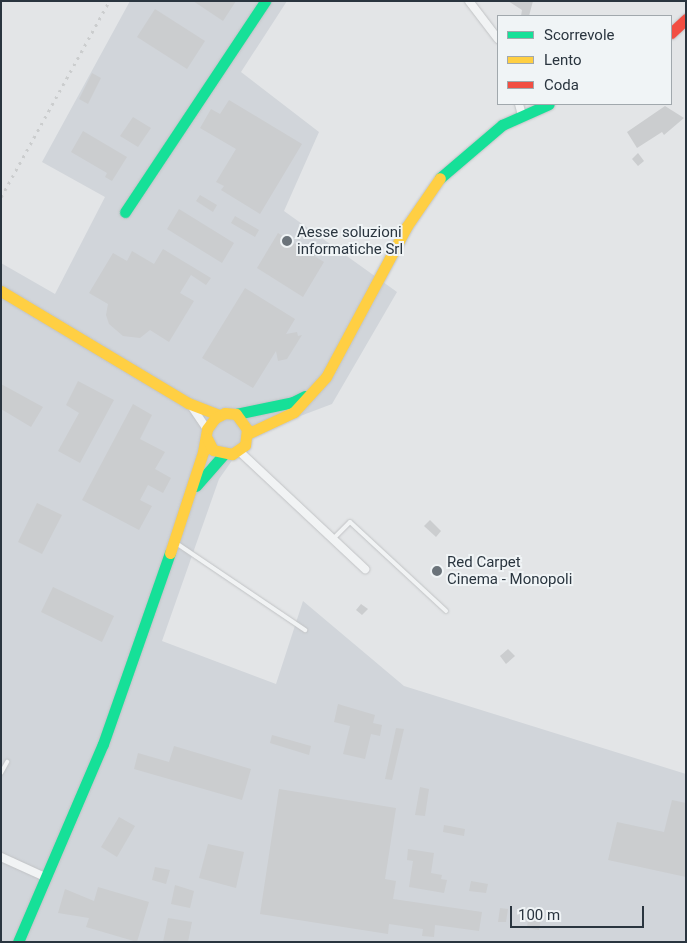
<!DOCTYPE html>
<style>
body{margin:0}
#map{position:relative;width:687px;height:943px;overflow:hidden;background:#e3e5e7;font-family:Roboto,sans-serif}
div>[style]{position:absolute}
.built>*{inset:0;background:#d1d5da}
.building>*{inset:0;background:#cbcdcf}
.roads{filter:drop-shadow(0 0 1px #c1c3c5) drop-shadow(0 0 1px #c1c3c5)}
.lane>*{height:4px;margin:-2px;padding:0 2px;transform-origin:2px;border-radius:2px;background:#f1f3f4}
.street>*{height:8px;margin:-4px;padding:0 4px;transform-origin:4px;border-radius:4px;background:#f1f3f4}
.fast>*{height:11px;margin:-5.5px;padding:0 5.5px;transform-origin:5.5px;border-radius:5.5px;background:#16e098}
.slow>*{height:11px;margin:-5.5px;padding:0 5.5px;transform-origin:5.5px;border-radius:5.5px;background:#ffcf43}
.jam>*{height:11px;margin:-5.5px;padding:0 5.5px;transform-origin:5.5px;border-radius:5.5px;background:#f24e42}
.rail>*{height:2.5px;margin-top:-1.25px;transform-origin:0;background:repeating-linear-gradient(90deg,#cbcdce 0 2.5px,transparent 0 7.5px)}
.dots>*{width:14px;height:14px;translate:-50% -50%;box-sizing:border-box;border:2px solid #f0f4f6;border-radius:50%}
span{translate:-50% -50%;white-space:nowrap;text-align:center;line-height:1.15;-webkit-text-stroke:4px #f0f4f6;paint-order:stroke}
.poi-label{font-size:15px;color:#2a353f}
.left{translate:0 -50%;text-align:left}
.frame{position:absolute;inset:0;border:2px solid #2a353f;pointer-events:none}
.legend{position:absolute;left:497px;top:15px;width:175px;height:90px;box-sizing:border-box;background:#f0f4f6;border:1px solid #a1a8ad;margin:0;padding:6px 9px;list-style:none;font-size:15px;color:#2a353f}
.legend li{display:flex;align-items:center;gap:10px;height:25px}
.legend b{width:25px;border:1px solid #a1a8ad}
.scale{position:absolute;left:510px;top:906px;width:134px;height:22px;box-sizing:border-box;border:2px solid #2a353f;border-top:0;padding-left:6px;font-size:15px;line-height:18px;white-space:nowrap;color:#2a353f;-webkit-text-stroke:4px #f0f4f6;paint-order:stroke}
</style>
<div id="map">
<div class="built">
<i style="clip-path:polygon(130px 1px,287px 1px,241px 72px,319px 132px,284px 211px,397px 292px,332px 404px,250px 435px,219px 479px,162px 641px,276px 684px,303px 601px,404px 686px,686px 774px,686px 942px,1px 942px,1px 263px,55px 294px,105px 197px,42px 162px)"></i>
</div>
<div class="building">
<i style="clip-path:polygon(193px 1px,236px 1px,223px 21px)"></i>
<i style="clip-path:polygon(508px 1px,533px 1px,529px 16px,521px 16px,522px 10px)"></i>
<i style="clip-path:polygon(155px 9px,205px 41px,187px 69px,137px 37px)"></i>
<i style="clip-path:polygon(92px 73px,101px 78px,88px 104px,79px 99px)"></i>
<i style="clip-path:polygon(229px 100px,302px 144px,260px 214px,221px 190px,224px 186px,216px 182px,236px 149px,200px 128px,211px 109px,220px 114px)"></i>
<i style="clip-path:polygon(665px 106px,684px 118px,664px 135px,662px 132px,637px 148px,627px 132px)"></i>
<i style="clip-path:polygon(133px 117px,151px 128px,138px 147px,120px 136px)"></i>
<i style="clip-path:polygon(83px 131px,127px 157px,112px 181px,105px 177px,107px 173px,71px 152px)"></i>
<i style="clip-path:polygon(638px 153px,644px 161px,638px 166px,632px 159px)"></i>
<i style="clip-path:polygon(200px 195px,217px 205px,213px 212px,196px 201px)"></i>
<i style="clip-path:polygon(179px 209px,234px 243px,222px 263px,167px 229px)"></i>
<i style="clip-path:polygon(235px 216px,259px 230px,255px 237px,231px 223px)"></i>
<i style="clip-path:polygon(278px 233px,324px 262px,303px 297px,257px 268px)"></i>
<i style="clip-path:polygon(163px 249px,211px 278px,206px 285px,191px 275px,180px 293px,194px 301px,169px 342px,150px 330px,140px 338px,123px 336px,109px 324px,106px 315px,108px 304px,89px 293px,113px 253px,127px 261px,132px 251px,154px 264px)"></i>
<i style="clip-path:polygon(245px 288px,295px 319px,286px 334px,297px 332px,298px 336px,302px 335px,287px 359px,278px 361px,276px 351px,253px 388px,202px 358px)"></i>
<i style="clip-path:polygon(78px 381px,114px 400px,80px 463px,58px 451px,79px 413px,66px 405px)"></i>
<i style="clip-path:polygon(1px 384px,43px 407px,31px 427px,1px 409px)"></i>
<i style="clip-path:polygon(133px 404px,152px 415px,140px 439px,165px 452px,155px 469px,171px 478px,163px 493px,148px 485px,140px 500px,152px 506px,139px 530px,82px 500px)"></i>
<i style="clip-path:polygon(37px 503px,62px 515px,42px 554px,18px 542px)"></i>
<i style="clip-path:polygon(430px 520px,441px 531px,436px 537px,424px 526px)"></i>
<i style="clip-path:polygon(53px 587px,114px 616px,102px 642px,41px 612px)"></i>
<i style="clip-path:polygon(361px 604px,368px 609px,362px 615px,356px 610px)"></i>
<i style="clip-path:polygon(508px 649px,515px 656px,506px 664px,500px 656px)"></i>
<i style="clip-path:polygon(338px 704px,375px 715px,373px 723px,382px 725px,380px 736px,371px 734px,365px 759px,343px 754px,350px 726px,334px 722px)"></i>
<i style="clip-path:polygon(396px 728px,404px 729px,392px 780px,385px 779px)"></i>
<i style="clip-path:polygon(272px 735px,311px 746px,309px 755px,270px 743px)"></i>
<i style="clip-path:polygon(174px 746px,251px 769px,242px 800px,134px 769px,138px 753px,169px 762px)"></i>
<i style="clip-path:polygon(420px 787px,429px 789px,425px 816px,415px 815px)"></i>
<i style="clip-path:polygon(279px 789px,396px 808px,385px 879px,396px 881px,393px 899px,482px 912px,479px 931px,435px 925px,434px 937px,422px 936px,423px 929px,389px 924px,388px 934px,260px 914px)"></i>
<i style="clip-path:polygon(672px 800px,686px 803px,686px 877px,608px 860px,617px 822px,664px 832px)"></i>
<i style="clip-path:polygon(119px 817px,135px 826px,117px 857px,101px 847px)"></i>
<i style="clip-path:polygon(444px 825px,465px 829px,464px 836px,443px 832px)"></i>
<i style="clip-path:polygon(208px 844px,244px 852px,236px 888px,199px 878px)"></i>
<i style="clip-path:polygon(408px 849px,434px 853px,431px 873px,442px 875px,441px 879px,447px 880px,444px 893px,409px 887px,413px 861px,407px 860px)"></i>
<i style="clip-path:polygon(155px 867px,170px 870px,166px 884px,152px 880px)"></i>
<i style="clip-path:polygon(471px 881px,488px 884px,486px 893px,469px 891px)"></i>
<i style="clip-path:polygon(175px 885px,194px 891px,190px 908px,171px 904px)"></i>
<i style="clip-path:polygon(98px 887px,149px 902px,137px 942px,86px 927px,89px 918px,58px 913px,65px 889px,94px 901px)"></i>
<i style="clip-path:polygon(500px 908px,508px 909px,506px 922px,498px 922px)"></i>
<i style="clip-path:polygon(529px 911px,542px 913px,539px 930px,527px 928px)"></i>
<i style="clip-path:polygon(168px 918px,192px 922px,188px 942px,163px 942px)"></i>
</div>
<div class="roads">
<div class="lane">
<i style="left:333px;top:539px;width:24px;rotate:-45deg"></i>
<i style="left:350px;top:522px;width:131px;rotate:42.8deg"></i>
<i style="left:176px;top:543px;width:156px;rotate:34deg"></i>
<i style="left:1px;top:773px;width:13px;rotate:-61deg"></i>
</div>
<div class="street">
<i style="left:469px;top:1px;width:48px;rotate:52.7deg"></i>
<i style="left:519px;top:104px;width:11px;rotate:75deg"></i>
<i style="left:190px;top:404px;width:30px;rotate:56deg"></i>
<i style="left:239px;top:451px;width:173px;rotate:43.1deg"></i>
<i style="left:1px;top:857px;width:48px;rotate:24.4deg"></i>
</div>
<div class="fast">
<i style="left:440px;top:178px;width:82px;rotate:-40.5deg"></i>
<i style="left:502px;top:125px;width:51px;rotate:-24.1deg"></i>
<i style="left:125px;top:212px;width:253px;rotate:-56.4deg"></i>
<i style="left:236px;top:414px;width:58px;rotate:-11.9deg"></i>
<i style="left:293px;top:402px;width:13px;rotate:-27deg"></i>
<i style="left:196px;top:486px;width:41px;rotate:-48.9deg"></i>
<i style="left:18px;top:942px;width:215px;rotate:-66.8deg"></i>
<i style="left:103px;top:744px;width:202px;rotate:-70.7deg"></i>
</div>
<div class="slow">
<i style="left:1px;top:291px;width:218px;rotate:30.9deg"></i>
<i style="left:188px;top:403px;width:33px;rotate:21deg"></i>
<i style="left:247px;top:434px;width:52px;rotate:-25.1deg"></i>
<i style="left:294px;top:412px;width:47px;rotate:-47.6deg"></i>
<i style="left:326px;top:377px;width:171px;rotate:-61.8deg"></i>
<i style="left:407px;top:226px;width:58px;rotate:-55.5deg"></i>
<i style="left:170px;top:553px;width:106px;rotate:-71.9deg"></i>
<i style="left:203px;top:452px;width:23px;rotate:-80deg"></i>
<i style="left:207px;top:429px;width:14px;rotate:-54deg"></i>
<i style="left:215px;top:418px;width:11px;rotate:-27deg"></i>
<i style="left:225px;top:413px;width:11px;rotate:5deg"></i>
<i style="left:236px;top:414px;width:19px;rotate:54deg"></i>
<i style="left:247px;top:429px;width:16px;rotate:97deg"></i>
<i style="left:245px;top:445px;width:16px;rotate:145deg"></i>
<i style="left:232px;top:454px;width:19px;rotate:-168deg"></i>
<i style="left:213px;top:450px;width:13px;rotate:-117deg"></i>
</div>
<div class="jam">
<i style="left:671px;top:33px;width:21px;rotate:-43deg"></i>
</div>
</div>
<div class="rail">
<i style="left:1px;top:197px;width:224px;rotate:-61.1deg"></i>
</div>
<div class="dots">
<i style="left:287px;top:241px;background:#6b737a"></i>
<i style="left:437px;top:571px;background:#6b737a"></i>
</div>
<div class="poi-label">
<span class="left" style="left:297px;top:241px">Aesse soluzioni<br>informatiche Srl</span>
<span class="left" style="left:447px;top:571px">Red Carpet<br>Cinema - Monopoli</span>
</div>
<div class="frame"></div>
<ul class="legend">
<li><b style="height:6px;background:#16e098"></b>Scorrevole</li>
<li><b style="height:6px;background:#ffcf43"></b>Lento</li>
<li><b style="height:6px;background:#f24e42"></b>Coda</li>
</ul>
<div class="scale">100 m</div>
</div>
